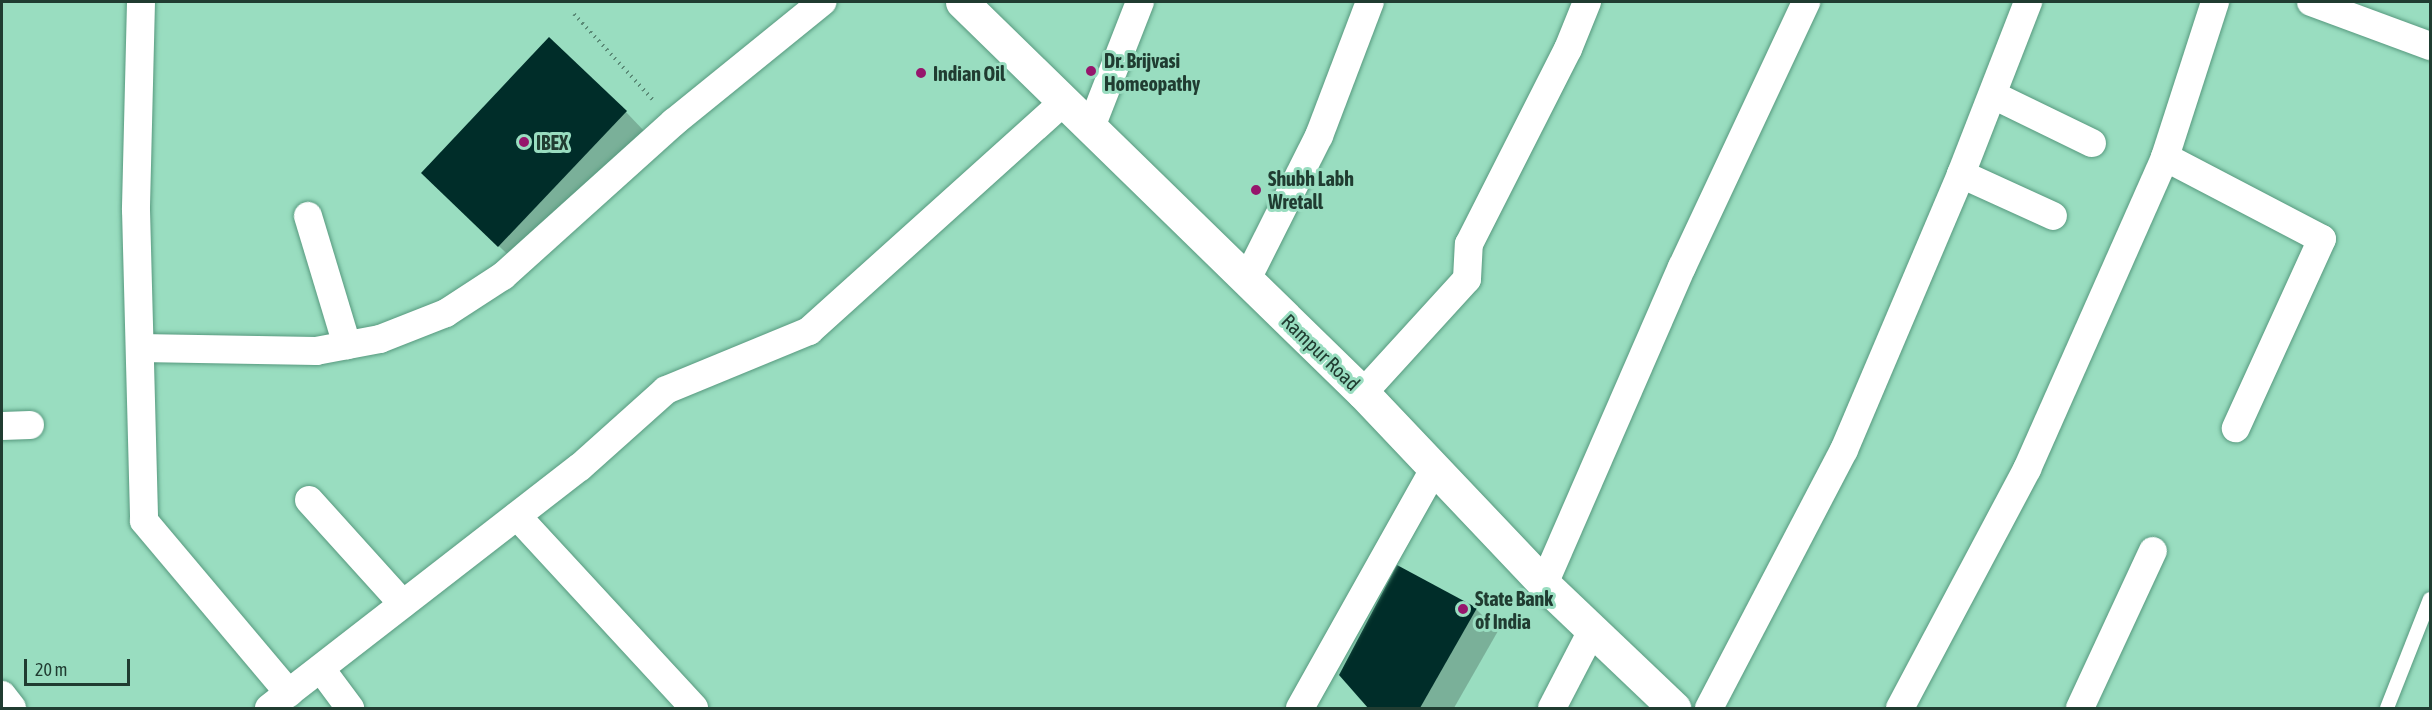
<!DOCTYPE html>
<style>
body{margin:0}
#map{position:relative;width:2432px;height:710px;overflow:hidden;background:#99ddc0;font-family:"Asap Condensed",sans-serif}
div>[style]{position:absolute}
.shadow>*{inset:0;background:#0003}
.building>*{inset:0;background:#002d29}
.path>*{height:4px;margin-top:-2px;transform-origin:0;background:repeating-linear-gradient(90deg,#5b8b77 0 1.5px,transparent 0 6px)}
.roads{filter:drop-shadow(0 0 2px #57997e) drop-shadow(0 0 2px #57997e)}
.lane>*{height:14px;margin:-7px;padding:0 7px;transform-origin:7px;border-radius:7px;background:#fff}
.street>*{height:28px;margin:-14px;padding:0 14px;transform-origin:14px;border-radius:14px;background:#fff}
.primary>*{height:33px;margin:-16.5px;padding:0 16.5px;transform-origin:16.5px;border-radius:16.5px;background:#fff}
.dots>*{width:16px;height:16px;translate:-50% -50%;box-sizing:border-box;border:3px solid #99ddc0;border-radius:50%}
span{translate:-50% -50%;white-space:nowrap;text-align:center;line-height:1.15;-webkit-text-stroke:6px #99ddc0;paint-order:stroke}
.poi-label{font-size:20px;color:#203c31;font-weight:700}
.left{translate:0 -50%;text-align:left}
.street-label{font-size:20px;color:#203c31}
.frame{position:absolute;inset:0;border:3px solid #203c31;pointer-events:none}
.scale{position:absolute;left:24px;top:659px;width:106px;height:27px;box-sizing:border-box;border:3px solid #203c31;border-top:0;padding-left:8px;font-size:18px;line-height:21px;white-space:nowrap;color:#203c31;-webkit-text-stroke:4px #99ddc0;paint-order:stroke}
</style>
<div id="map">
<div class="shadow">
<i style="clip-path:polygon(626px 112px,647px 134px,521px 267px,445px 195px)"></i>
<i style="clip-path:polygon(1476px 609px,1498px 631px,1454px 708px,1370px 708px,1341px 675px)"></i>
</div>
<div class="building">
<i style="clip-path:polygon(549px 37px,627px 111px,498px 247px,421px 173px)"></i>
<i style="clip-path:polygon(1397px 565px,1477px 608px,1420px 708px,1368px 708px,1339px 675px)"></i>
</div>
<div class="path">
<i style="left:574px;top:14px;width:117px;rotate:47.4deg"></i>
</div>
<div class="roads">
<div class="lane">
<i style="left:2387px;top:708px;width:117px;rotate:-68.5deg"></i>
</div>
<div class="street">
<i style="left:141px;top:2px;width:208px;rotate:91.4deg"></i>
<i style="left:136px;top:210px;width:311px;rotate:88.5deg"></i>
<i style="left:144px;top:521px;width:225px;rotate:49.9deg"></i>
<i style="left:2311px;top:2px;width:127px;rotate:20.3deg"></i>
<i style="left:1993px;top:95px;width:110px;rotate:25.9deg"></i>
<i style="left:1091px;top:127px;width:134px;rotate:-68.6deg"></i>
<i style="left:2165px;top:157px;width:177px;rotate:27.6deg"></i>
<i style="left:2322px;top:239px;width:208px;rotate:114.5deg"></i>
<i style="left:1961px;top:174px;width:101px;rotate:24.5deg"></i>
<i style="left:308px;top:216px;width:135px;rotate:73.2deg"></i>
<i style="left:1247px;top:279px;width:160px;rotate:-63.3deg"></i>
<i style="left:1319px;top:136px;width:143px;rotate:-69.2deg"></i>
<i style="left:140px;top:348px;width:176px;rotate:1deg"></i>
<i style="left:316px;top:351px;width:65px;rotate:-10.6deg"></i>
<i style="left:380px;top:339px;width:71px;rotate:-21.5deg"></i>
<i style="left:446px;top:313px;width:68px;rotate:-33deg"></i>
<i style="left:503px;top:276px;width:230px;rotate:-42deg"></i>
<i style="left:674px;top:122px;width:191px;rotate:-39deg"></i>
<i style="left:1363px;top:393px;width:154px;rotate:-47.6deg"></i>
<i style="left:1467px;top:279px;width:35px;rotate:-87deg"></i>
<i style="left:1469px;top:244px;width:219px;rotate:-63.1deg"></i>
<i style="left:1568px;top:49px;width:51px;rotate:-68deg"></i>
<i style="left:2px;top:426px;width:28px;rotate:-2deg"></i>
<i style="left:309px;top:500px;width:140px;rotate:47.9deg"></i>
<i style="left:517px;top:516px;width:261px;rotate:47.3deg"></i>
<i style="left:1544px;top:584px;width:346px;rotate:-66.5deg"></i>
<i style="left:1682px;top:267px;width:293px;rotate:-64.9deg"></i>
<i style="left:321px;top:669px;width:49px;rotate:53.4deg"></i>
<i style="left:2px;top:695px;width:16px;rotate:52deg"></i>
<i style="left:269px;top:708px;width:393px;rotate:-37.8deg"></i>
<i style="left:580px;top:467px;width:115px;rotate:-41.8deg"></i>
<i style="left:666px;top:390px;width:155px;rotate:-22.4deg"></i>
<i style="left:809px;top:331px;width:342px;rotate:-42deg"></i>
<i style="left:1300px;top:708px;width:276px;rotate:-60.7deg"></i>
<i style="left:1552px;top:708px;width:89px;rotate:-62.6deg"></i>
<i style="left:1709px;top:708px;width:291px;rotate:-62.4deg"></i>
<i style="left:1844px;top:450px;width:300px;rotate:-67deg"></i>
<i style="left:1961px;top:174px;width:185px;rotate:-68.7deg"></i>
<i style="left:1900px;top:708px;width:271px;rotate:-62deg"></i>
<i style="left:2027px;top:469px;width:341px;rotate:-66.1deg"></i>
<i style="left:2165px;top:157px;width:163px;rotate:-72.1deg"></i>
<i style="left:2080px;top:708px;width:173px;rotate:-65.1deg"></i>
</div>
<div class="primary">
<i style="left:962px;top:2px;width:560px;rotate:44.28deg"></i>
<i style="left:1363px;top:393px;width:263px;rotate:46.5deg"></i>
<i style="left:1544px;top:584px;width:180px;rotate:43.6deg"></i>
</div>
</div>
<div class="dots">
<i style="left:1091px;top:71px;background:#96156c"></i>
<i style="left:921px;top:73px;background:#96156c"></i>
<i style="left:524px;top:142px;background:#96156c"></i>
<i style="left:1256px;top:190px;background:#96156c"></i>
<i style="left:1463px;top:609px;background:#96156c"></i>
</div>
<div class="poi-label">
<span class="left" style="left:1104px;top:72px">Dr. Brijvasi<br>Homeopathy</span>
<span class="left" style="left:933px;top:73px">Indian Oil</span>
<span class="left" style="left:536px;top:142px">IBEX</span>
<span class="left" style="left:1268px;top:190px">Shubh Labh<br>Wretall</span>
<span class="left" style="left:1475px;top:610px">State Bank<br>of India</span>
</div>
<div class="street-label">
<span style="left:1321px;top:352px;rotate:44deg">Rampur Road</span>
</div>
<div class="frame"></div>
<div class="scale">20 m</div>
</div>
